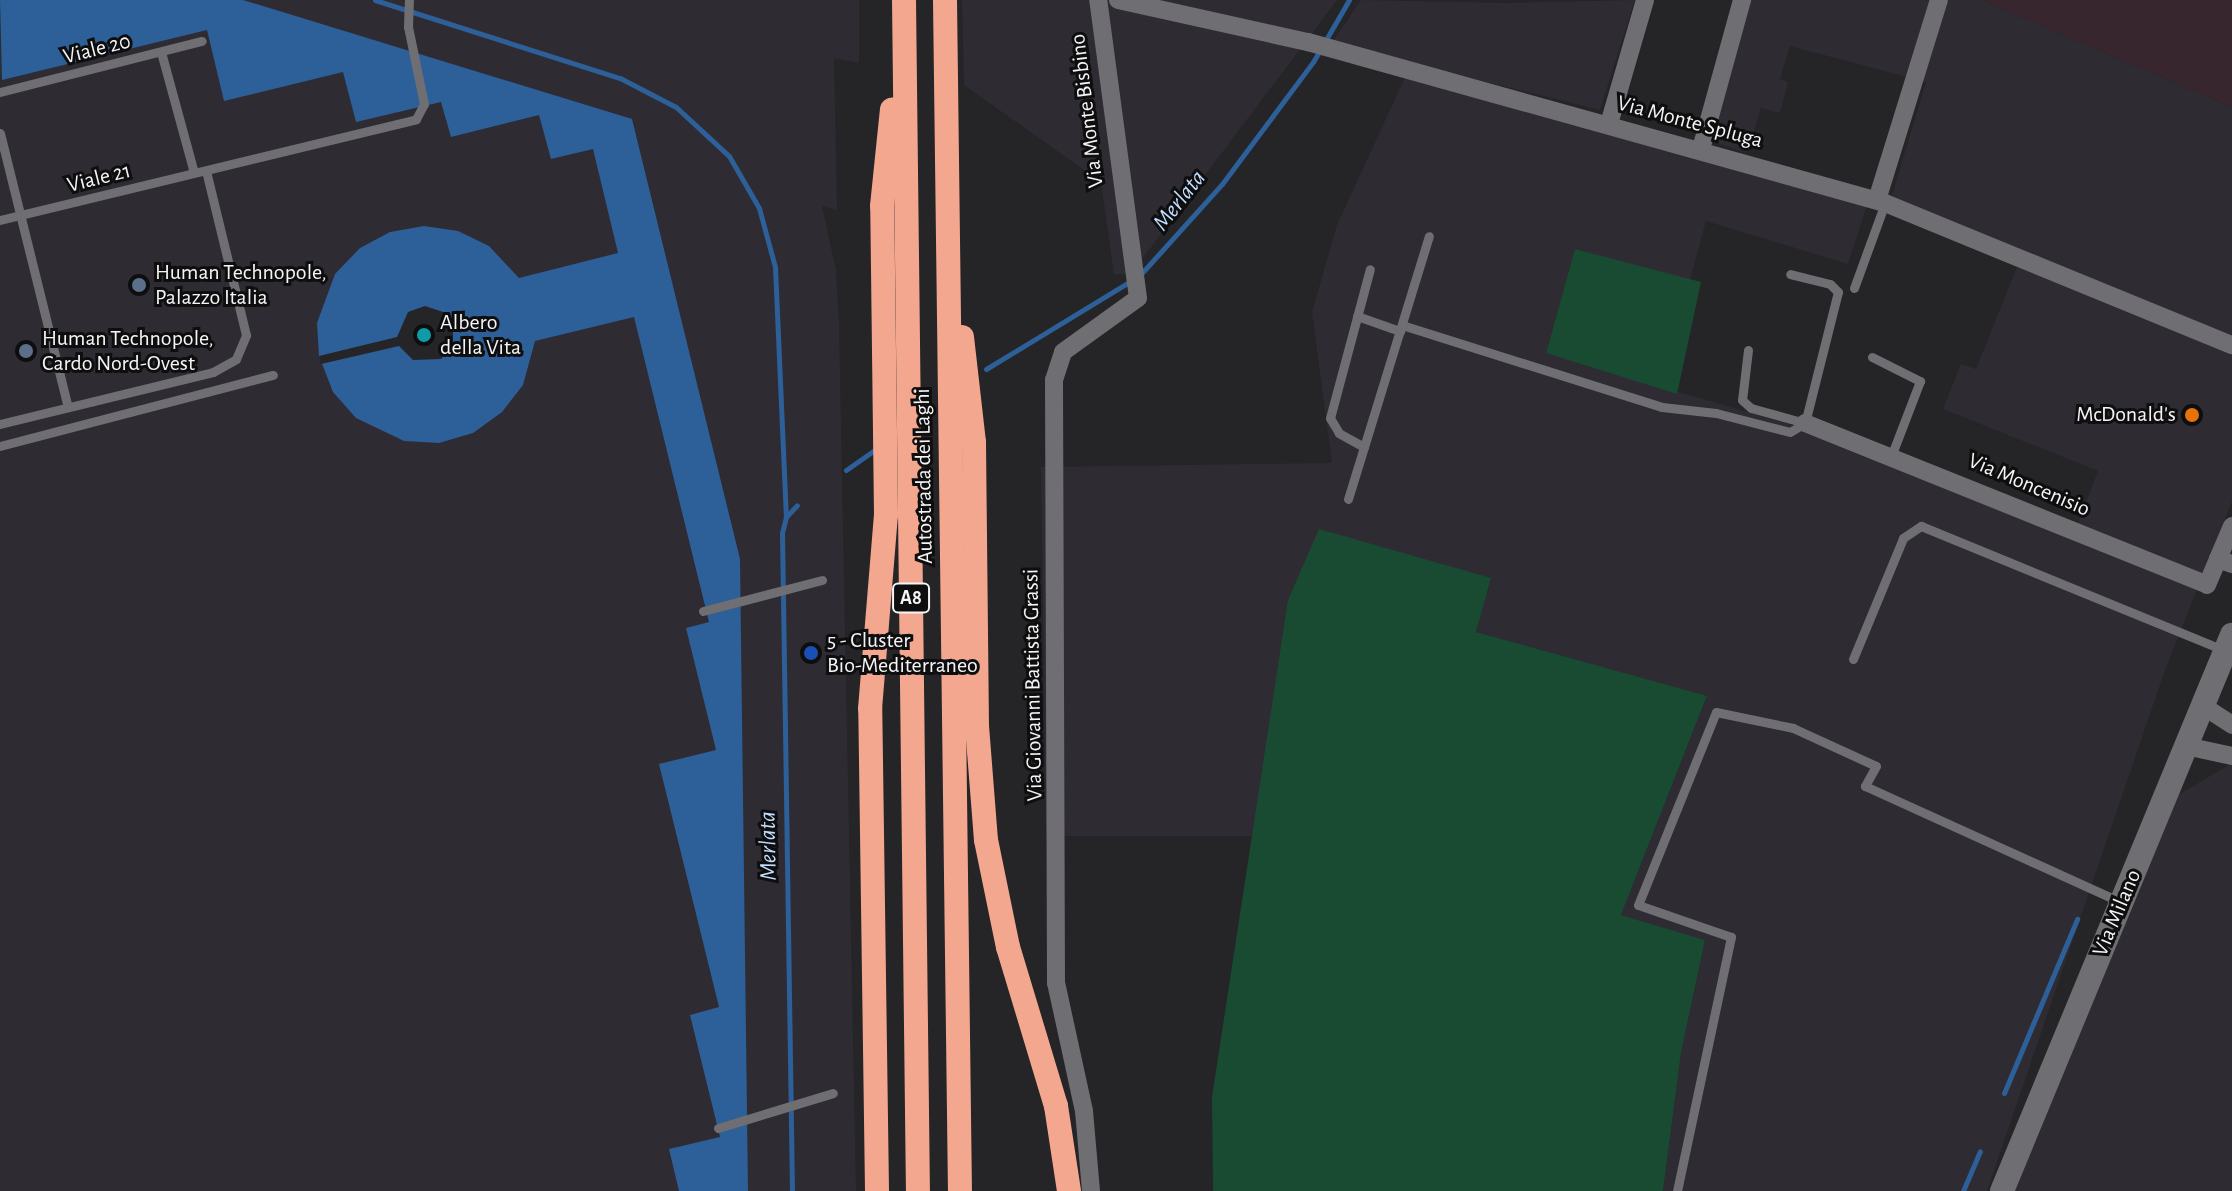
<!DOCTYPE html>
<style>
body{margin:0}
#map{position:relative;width:2232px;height:1191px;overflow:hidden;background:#252427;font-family:"Alegreya Sans",sans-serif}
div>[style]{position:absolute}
.built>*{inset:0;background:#2e2b33}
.education>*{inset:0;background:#38262e}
.green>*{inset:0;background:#184b32}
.water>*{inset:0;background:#2d5f98}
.pier>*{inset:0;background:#252427}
.stream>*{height:5px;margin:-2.5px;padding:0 2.5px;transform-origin:2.5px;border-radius:2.5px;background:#2d5f98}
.lane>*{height:9px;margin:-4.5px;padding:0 4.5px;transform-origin:4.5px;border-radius:4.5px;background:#6f6e72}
.street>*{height:18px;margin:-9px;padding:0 9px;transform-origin:9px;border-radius:9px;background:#6f6e72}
.secondary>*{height:24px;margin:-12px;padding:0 12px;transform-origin:12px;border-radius:12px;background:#6f6e72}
.highway>*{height:24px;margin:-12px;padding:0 12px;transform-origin:12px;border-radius:12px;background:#f3a78f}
.dots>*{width:22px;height:22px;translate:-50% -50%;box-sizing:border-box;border:4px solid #0e0e0f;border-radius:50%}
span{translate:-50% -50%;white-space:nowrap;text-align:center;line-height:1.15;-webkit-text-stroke:6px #0e0e0f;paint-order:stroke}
.shield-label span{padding:2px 6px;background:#0e0e0f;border:2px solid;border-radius:6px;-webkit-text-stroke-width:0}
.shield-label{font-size:20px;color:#f5f4f7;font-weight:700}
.street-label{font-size:22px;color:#f5f4f7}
.poi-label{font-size:22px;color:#f5f4f7}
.left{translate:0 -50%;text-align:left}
.right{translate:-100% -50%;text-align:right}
.water-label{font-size:24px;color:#c2ddfe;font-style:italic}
</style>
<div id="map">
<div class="built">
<i style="clip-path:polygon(0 0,859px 0,859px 63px,834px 58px,837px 210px,822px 206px,836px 270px,839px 325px,856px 1191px,0 1191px)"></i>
<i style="clip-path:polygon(962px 0,1337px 0,1130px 275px,1114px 274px,1101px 182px,964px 85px)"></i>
<i style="clip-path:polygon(1361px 0,1508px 3px,1635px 0,1600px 110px,1331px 44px)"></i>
<i style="clip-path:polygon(1747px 0,1981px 0,2232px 107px,2232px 501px,2164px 673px,1987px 1191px,1663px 1191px,1681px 1053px,1705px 940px,1621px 915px,1707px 697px,1476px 632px,1491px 578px,1261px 788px,1252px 836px,1046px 836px,1041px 467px,1332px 463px,1312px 312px,1337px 225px,1407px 73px,1867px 205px,1848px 264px,1706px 221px,1690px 280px,1575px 250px,1546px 353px,1819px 433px,2074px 533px,2098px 471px,1943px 409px,1961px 364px,1976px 369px,2017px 267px,1887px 212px,1926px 82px,1790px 46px,1780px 79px,1788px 82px,1780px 113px,1761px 108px,1747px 153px,1711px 141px)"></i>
<i style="clip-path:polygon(2232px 763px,2232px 1191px,2005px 1191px,2163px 804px)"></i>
</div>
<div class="education">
<i style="clip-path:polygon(1981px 0,2232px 0,2232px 107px)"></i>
</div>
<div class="green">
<i style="clip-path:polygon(1575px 249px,1701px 282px,1677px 394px,1546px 353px)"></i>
<i style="clip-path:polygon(1319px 529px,1491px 578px,1476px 632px,1707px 696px,1621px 915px,1705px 940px,1681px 1053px,1663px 1191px,1213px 1191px,1212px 1097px,1288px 600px)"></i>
</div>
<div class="water">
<i style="clip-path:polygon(0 0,243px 0,632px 119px,740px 559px,748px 1191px,679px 1191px,669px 1149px,720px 1137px,690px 1015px,719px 1007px,659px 764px,716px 750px,686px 628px,709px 622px,634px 317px,535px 341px,523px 385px,502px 412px,473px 433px,439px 443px,404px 441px,356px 418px,333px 392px,319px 356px,317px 323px,335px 274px,360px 248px,390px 232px,424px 226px,458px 231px,489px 246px,519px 278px,618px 253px,593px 149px,551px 159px,539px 115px,451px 137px,441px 102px,356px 122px,343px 72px,224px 101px,207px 30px,2px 80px)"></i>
</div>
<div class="pier">
<i style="clip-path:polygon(425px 306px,443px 312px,453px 327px,453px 345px,441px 359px,413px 360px,399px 346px,321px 364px,319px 356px,397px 337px,408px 312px)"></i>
</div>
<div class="stream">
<i style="left:375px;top:0;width:257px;rotate:17.7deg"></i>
<i style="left:620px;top:78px;width:63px;rotate:27.4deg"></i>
<i style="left:676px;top:107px;width:72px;rotate:42.8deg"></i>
<i style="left:729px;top:156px;width:60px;rotate:60deg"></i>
<i style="left:759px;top:208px;width:61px;rotate:74.8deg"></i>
<i style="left:775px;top:267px;width:250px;rotate:87.5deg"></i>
<i style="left:1140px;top:275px;width:122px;rotate:-48deg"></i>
<i style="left:1222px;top:184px;width:152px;rotate:-53.3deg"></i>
<i style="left:1313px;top:62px;width:72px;rotate:-59.9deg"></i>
<i style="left:986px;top:369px;width:170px;rotate:-31.3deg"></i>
<i style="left:846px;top:470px;width:37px;rotate:-35deg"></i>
<i style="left:2004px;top:1093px;width:189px;rotate:-67.2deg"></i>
<i style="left:792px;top:1191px;width:658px;rotate:-90.87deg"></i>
<i style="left:782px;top:533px;width:16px;rotate:-76deg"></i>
<i style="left:786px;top:517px;width:16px;rotate:-47deg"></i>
<i style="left:1963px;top:1191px;width:43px;rotate:-67deg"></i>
</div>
<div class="lane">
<i style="left:161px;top:52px;width:125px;rotate:74.7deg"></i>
<i style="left:0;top:92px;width:208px;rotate:-14.2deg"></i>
<i style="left:0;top:133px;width:282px;rotate:76.1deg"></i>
<i style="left:0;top:220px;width:428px;rotate:-13.6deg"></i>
<i style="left:416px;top:119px;width:17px;rotate:-62deg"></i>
<i style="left:424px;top:104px;width:79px;rotate:-101.7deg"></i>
<i style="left:408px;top:27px;width:27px;rotate:-88deg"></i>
<i style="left:1854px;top:288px;width:90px;rotate:-70deg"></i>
<i style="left:1357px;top:316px;width:46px;rotate:19.2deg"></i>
<i style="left:1402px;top:325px;width:273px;rotate:17.5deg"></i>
<i style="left:1662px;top:407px;width:54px;rotate:6.3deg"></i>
<i style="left:1716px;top:413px;width:76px;rotate:14.4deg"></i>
<i style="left:1790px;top:432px;width:17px;rotate:-31deg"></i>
<i style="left:1805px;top:423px;width:135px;rotate:-75.9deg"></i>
<i style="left:1838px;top:292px;width:11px;rotate:-135deg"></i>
<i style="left:1830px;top:284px;width:41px;rotate:-166deg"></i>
<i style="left:1748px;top:350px;width:50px;rotate:96.8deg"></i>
<i style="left:1742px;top:400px;width:12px;rotate:42deg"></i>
<i style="left:1751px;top:408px;width:56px;rotate:15.5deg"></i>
<i style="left:1872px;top:357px;width:54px;rotate:26.6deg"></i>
<i style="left:1920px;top:381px;width:78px;rotate:111deg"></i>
<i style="left:0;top:424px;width:219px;rotate:-13.7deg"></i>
<i style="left:213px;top:372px;width:26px;rotate:-29deg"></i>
<i style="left:236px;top:359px;width:26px;rotate:-67deg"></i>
<i style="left:246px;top:335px;width:169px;rotate:-103.7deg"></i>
<i style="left:0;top:446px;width:282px;rotate:-14.6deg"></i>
<i style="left:1364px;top:447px;width:29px;rotate:-151deg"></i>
<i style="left:1339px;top:433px;width:17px;rotate:-121deg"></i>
<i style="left:1330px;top:418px;width:154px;rotate:-75deg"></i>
<i style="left:1348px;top:499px;width:275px;rotate:-72.9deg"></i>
<i style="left:703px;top:611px;width:123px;rotate:-14.6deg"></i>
<i style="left:1853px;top:659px;width:131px;rotate:-67.5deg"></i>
<i style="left:1903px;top:538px;width:22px;rotate:-34deg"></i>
<i style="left:1921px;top:526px;width:326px;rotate:22.3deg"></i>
<i style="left:718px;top:1128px;width:120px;rotate:-16.9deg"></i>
<i style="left:1677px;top:1191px;width:260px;rotate:-78deg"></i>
<i style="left:1731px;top:937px;width:98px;rotate:-161deg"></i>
<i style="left:1638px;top:905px;width:208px;rotate:-68deg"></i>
<i style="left:1716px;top:712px;width:79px;rotate:11.7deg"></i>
<i style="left:1793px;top:728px;width:91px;rotate:24.6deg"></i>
<i style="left:1876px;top:766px;width:23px;rotate:119deg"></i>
<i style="left:1865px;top:786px;width:281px;rotate:24.4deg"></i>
</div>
<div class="street">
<i style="left:1118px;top:0;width:195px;rotate:12.5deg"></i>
<i style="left:1308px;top:42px;width:599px;rotate:15.59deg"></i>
<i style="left:1885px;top:203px;width:375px;rotate:22.3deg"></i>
<i style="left:1609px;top:124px;width:129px;rotate:-73.8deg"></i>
<i style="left:1701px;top:149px;width:155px;rotate:-74.6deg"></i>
<i style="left:1877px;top:200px;width:209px;rotate:-72.8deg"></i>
<i style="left:1805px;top:423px;width:433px;rotate:21.9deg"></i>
<i style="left:2207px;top:585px;width:28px;rotate:-67deg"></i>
<i style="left:2232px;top:526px;width:36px;rotate:113deg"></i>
<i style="left:2218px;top:559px;width:15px;rotate:20deg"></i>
<i style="left:2203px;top:706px;width:35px;rotate:33deg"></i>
<i style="left:2186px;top:746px;width:47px;rotate:12.3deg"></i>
<i style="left:1091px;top:1191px;width:80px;rotate:-95deg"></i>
<i style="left:1084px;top:1111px;width:131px;rotate:-102.3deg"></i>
<i style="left:1056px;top:983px;width:603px;rotate:-90.19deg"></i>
<i style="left:1054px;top:380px;width:29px;rotate:-72deg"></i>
<i style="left:1063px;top:352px;width:92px;rotate:-35.8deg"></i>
<i style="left:1138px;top:298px;width:301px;rotate:-97.6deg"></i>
</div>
<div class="secondary">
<i style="left:2002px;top:1191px;width:602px;rotate:-67.53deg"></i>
</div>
<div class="highway">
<i style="left:904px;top:0;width:1191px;rotate:89.33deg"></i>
<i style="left:945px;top:0;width:1191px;rotate:89.28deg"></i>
<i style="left:962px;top:337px;width:106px;rotate:83.5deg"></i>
<i style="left:974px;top:442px;width:284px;rotate:89.4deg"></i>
<i style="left:977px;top:726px;width:114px;rotate:85.5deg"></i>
<i style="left:986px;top:840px;width:109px;rotate:78.4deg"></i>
<i style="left:1008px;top:947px;width:166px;rotate:73.2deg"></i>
<i style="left:1056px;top:1106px;width:86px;rotate:81.3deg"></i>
<i style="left:877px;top:1191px;width:482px;rotate:-90.8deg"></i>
<i style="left:870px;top:709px;width:195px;rotate:-85.3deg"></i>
<i style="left:886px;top:515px;width:309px;rotate:-90.7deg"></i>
<i style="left:882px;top:206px;width:97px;rotate:-84.1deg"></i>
</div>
<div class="dots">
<i style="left:139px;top:285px;background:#5c6f8a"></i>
<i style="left:424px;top:335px;background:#0f9aa8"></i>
<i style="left:26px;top:351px;background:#5c6f8a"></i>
<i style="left:2192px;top:415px;background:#e8710a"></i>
<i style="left:811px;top:653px;background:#1a4fb4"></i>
</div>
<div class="shield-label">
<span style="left:911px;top:598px">A8</span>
</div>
<div class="street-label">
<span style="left:97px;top:49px;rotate:-14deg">Viale 20</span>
<span style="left:1087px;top:111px;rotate:-97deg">Via Monte Bisbino</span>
<span style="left:1690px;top:122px;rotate:15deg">Via Monte Spluga</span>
<span style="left:99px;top:178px;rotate:-14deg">Viale 21</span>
<span style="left:924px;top:476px;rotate:-91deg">Autostrada dei Laghi</span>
<span style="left:2029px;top:485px;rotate:23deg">Via Moncenisio</span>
<span style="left:1033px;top:685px;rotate:-91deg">Via Giovanni Battista Grassi</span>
<span style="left:2117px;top:913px;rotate:-67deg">Via Milano</span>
</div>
<div class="poi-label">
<span class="left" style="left:155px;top:285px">Human Technopole,<br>Palazzo Italia</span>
<span class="left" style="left:440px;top:335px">Albero<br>della Vita</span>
<span class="left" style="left:42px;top:351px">Human Technopole,<br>Cardo Nord-Ovest</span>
<span class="right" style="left:2176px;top:415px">McDonald's</span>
<span class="left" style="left:827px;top:653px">5 - Cluster<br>Bio-Mediterraneo</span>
</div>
<div class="water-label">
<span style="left:1180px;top:201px;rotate:-52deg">Merlata</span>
<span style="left:769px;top:846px;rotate:-91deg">Merlata</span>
</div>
</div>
